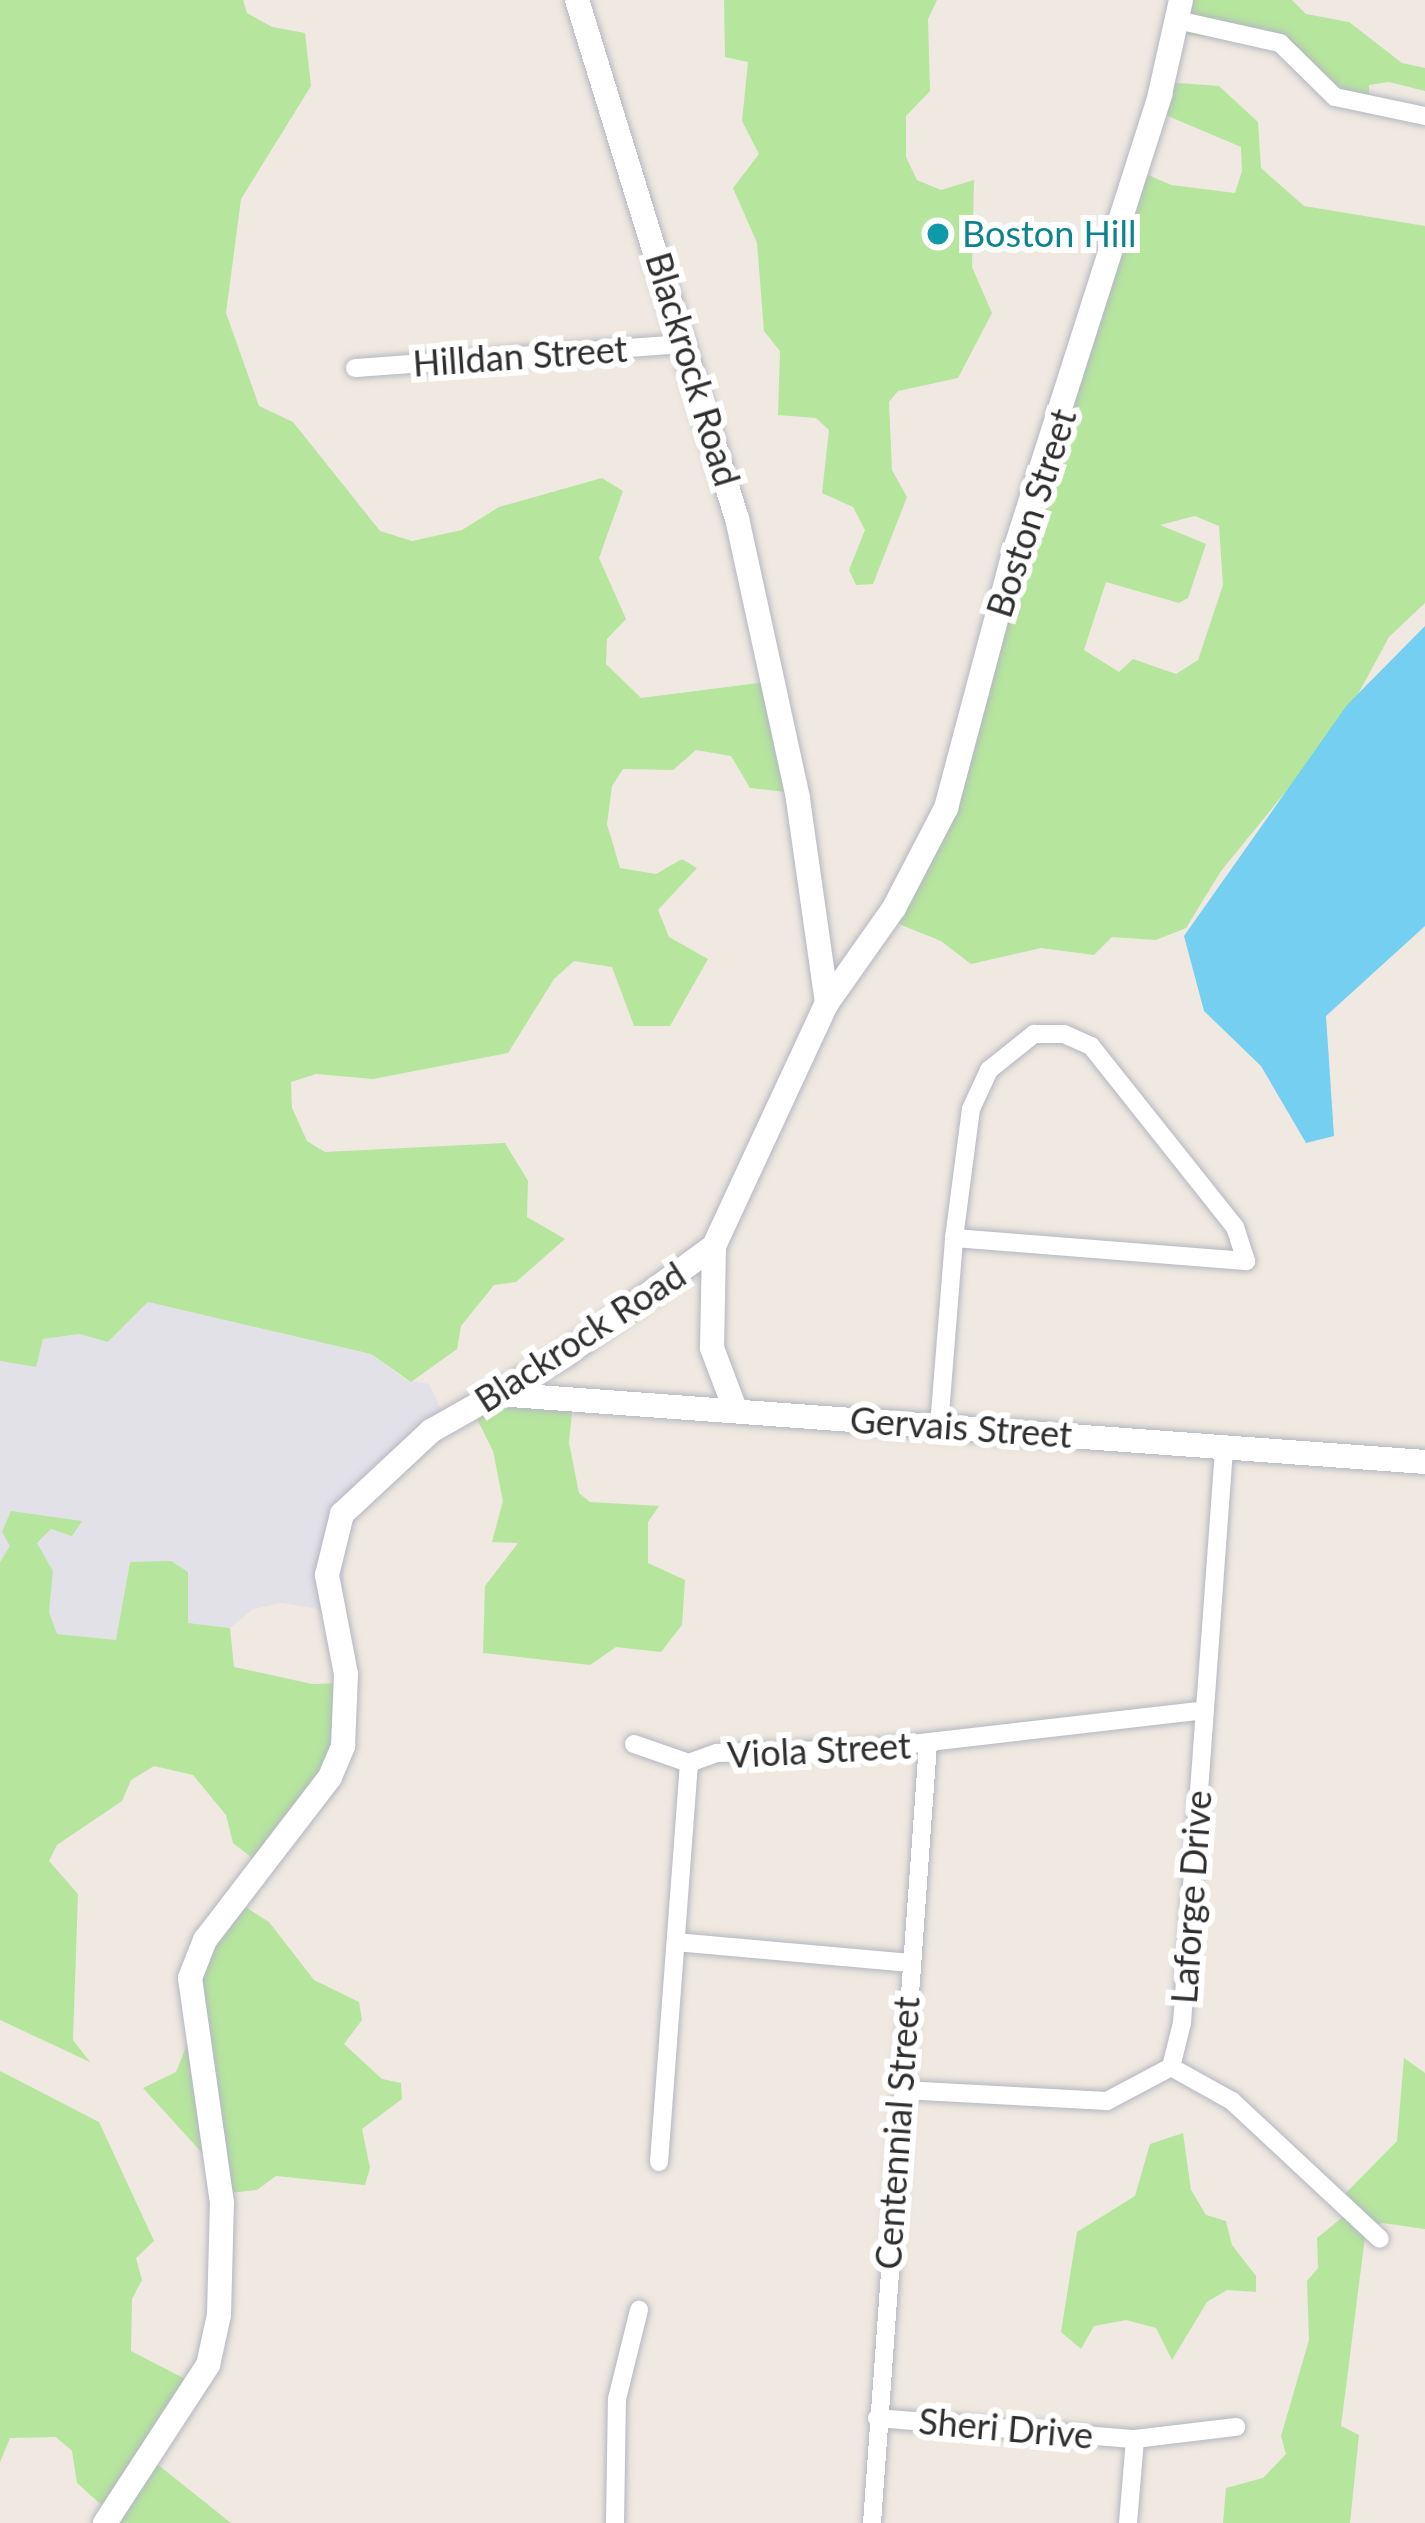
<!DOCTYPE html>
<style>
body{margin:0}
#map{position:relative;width:1425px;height:2523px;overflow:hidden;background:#efe9e1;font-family:Lato,sans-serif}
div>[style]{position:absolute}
.industrial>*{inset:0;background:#e3e1e8}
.green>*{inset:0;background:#b6e59e}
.water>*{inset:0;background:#75cff0}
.roads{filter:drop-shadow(0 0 3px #b4b7c1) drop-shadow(0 0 3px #b4b7c1)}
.minor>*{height:18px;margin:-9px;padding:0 9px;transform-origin:9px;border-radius:9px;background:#fff}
.tertiary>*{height:24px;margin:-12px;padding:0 12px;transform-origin:12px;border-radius:12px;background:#fff}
.dots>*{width:33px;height:33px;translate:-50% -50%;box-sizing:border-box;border:6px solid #fff;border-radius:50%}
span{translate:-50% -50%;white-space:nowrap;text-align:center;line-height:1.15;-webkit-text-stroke:12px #fff;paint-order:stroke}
.culture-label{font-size:36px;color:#0d838f}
.left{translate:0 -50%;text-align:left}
.street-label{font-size:36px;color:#2e2e2e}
</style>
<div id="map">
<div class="industrial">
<i style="clip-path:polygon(148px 1302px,371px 1354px,406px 1380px,429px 1384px,446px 1420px,361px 1507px,344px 1545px,343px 1613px,282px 1603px,253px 1609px,230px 1628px,188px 1623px,130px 1562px,116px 1640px,57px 1634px,49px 1611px,53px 1571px,37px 1544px,51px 1529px,11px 1511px,10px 1546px,0 1562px,0 1361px,36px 1367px,42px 1339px,79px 1334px,108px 1342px)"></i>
</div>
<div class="green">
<i style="clip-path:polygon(0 0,243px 0,247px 13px,272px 27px,305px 33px,311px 86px,241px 199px,226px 313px,259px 406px,293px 422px,380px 531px,412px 541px,462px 530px,499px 507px,602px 478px,623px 491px,599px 558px,626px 619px,607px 639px,606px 664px,641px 698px,774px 681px,794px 793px,750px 788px,731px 756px,696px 750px,673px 770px,623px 769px,612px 786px,607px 824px,620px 868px,656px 874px,682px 859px,697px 868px,658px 910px,669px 937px,708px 959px,670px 1026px,634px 1026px,612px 967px,574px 961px,554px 979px,508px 1053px,373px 1079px,316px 1074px,291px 1082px,292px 1108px,307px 1141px,325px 1152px,505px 1143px,528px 1181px,527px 1217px,565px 1239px,516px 1282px,494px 1285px,461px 1326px,457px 1349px,411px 1382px,371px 1354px,148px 1302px,108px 1342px,79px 1334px,43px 1339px,36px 1367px,0 1361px)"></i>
<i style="clip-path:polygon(724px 0,937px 0,928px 19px,930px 91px,906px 116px,906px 157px,917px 180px,941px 190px,974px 180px,972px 267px,992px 313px,958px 378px,898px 391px,889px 402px,892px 470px,907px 497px,873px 584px,856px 585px,849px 570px,865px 530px,853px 507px,822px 493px,829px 430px,816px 418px,778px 415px,780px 351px,764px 331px,757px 243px,733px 188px,759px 154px,742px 121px,748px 62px,725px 57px)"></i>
<i style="clip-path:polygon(1179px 0,1292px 0,1306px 14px,1349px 22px,1402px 63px,1425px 68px,1425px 91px,1389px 82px,1369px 85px,1369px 95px,1323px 86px,1263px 43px,1174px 33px)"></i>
<i style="clip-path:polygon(evenodd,1165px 82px,1219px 86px,1258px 122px,1261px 168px,1304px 206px,1425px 226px,1425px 603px,1389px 637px,1344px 720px,1221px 871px,1186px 928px,1156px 940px,1112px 937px,1094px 955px,1041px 948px,971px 964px,941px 941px,889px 920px,945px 810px,1137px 170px,1171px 185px,1235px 193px,1242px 171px,1241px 147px,1156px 111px,1165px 82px,1195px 516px,1219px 526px,1223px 585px,1198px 660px,1176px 674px,1133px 659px,1119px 672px,1084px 650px,1106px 582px,1179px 603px,1188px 598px,1206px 544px,1160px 525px,1195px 516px)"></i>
<i style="clip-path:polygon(573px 1402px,569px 1443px,579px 1493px,590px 1502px,659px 1506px,648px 1522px,648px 1563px,685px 1580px,682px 1625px,661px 1652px,616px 1647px,590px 1665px,483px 1653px,485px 1586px,518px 1543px,492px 1542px,503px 1501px,493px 1451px,473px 1411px)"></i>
<i style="clip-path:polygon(11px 1511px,82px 1521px,72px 1536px,51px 1529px,37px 1543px,53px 1571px,49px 1612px,57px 1634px,116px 1640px,130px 1562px,171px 1561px,188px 1572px,188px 1623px,230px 1628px,234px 1667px,312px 1684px,348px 1683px,343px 1746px,260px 1864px,233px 1843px,226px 1815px,193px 1775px,154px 1766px,131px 1780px,122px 1801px,57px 1845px,49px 1861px,78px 1894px,73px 2040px,90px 2062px,0 2020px,0 1562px,10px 1546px,2px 1532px)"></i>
<i style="clip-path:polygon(236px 1901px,269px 1922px,314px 1980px,359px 2002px,362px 2020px,344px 2044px,382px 2079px,401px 2083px,402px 2099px,362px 2129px,370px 2168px,365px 2185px,276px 2176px,257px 2190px,221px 2194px,215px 2167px,143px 2088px,176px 2072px,193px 2030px,193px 1974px)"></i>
<i style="clip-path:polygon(1404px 2058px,1425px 2073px,1425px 2229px,1382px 2223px,1366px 2229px,1341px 2426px,1359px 2435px,1350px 2523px,1223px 2523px,1226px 2488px,1263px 2478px,1286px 2454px,1281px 2436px,1309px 2340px,1307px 2281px,1318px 2268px,1317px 2238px,1349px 2212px,1341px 2198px,1397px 2141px)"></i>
<i style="clip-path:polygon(0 2071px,99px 2122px,154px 2241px,136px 2258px,142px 2280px,132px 2299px,131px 2351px,193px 2383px,152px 2460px,231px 2523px,105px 2523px,106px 2509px,77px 2483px,72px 2451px,56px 2437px,10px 2438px,0 2462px)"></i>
<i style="clip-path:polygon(1183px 2133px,1191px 2190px,1206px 2215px,1226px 2221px,1232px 2245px,1256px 2276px,1256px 2292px,1227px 2290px,1207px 2302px,1172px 2360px,1156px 2328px,1126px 2320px,1094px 2326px,1081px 2349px,1061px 2332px,1077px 2232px,1135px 2196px,1150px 2144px)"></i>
</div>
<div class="water">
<i style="clip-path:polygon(1425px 626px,1425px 926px,1326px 1016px,1334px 1136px,1306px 1143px,1261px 1066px,1204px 1011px,1184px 936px,1347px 705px)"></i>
</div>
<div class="roads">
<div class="minor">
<i style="left:1177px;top:20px;width:106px;rotate:12.6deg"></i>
<i style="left:1280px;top:43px;width:77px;rotate:44.5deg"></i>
<i style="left:1335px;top:97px;width:92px;rotate:11.9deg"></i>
<i style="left:355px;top:368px;width:330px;rotate:-4.2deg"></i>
<i style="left:1034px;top:1034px;width:30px"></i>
<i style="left:1064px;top:1034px;width:30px;rotate:24deg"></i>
<i style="left:1091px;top:1046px;width:231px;rotate:51.5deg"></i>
<i style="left:1235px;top:1227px;width:36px;rotate:72deg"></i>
<i style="left:1246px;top:1261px;width:293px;rotate:-175.5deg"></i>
<i style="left:954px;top:1238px;width:130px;rotate:-82.5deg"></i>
<i style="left:971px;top:1109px;width:43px;rotate:-65.2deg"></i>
<i style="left:989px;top:1070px;width:58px;rotate:-38.7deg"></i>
<i style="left:939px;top:1426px;width:189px;rotate:-85.4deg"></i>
<i style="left:634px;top:1744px;width:58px;rotate:19.1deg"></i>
<i style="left:689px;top:1763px;width:30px;rotate:-20deg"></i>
<i style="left:717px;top:1753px;width:152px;rotate:-1.5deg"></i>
<i style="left:869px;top:1749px;width:338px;rotate:-6.6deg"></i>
<i style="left:676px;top:1942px;width:235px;rotate:5.1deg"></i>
<i style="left:1171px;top:2067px;width:70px;rotate:29.1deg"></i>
<i style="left:1232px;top:2101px;width:202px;rotate:43deg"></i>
<i style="left:903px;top:2090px;width:204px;rotate:3.1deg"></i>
<i style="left:1107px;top:2101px;width:72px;rotate:-28deg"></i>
<i style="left:1171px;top:2067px;width:45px;rotate:-76deg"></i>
<i style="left:1182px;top:2023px;width:575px;rotate:-85.81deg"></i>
<i style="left:659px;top:2162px;width:400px;rotate:-85.7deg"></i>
<i style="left:877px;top:2418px;width:259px;rotate:4.7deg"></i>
<i style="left:1135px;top:2439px;width:102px;rotate:-6.8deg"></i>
<i style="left:615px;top:2523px;width:124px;rotate:-89.1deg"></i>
<i style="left:617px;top:2399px;width:92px;rotate:-76.1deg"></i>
<i style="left:872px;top:2523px;width:781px;rotate:-85.89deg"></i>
<i style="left:1128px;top:2523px;width:84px;rotate:-85.2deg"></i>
</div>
<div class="tertiary">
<i style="left:827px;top:1003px;width:116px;rotate:-54.8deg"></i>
<i style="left:894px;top:908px;width:113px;rotate:-62.5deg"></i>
<i style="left:946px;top:808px;width:261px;rotate:-75.1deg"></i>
<i style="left:1013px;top:556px;width:485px;rotate:-72.3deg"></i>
<i style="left:1160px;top:94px;width:96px;rotate:-77.4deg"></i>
<i style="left:714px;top:1246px;width:102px;rotate:91.1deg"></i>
<i style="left:712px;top:1348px;width:65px;rotate:69.3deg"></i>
<i style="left:497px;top:1394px;width:930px;rotate:4.19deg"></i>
<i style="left:105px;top:2523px;width:189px;rotate:-56.9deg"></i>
<i style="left:208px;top:2365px;width:51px;rotate:-77.6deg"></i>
<i style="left:219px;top:2315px;width:112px;rotate:-88.5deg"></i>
<i style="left:222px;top:2203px;width:227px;rotate:-98.1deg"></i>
<i style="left:190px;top:1978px;width:41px;rotate:-68.5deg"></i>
<i style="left:205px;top:1940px;width:205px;rotate:-52.5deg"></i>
<i style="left:330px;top:1777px;width:34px;rotate:-67deg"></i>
<i style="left:343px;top:1746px;width:72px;rotate:-87.6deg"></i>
<i style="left:346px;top:1674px;width:101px;rotate:-100.9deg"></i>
<i style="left:327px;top:1575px;width:63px;rotate:-76.2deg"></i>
<i style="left:342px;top:1514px;width:122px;rotate:-43deg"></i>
<i style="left:431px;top:1431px;width:156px;rotate:-29.5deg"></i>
<i style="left:567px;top:1354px;width:182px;rotate:-36.3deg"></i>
<i style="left:714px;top:1246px;width:268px;rotate:-65.1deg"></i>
<i style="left:827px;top:1003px;width:207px;rotate:-98.1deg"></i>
<i style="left:798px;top:798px;width:286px;rotate:-102.3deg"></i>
<i style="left:737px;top:519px;width:543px;rotate:-107.13deg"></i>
</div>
</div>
<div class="dots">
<i style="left:938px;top:234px;background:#0f9aa8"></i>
</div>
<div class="culture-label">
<span class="left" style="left:962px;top:234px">Boston Hill</span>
</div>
<div class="street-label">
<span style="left:520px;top:356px;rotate:-4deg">Hilldan Street</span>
<span style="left:693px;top:369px;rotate:73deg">Blackrock Road</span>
<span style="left:1031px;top:513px;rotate:-72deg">Boston Street</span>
<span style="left:580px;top:1337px;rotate:-33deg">Blackrock Road</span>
<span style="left:961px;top:1427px;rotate:4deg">Gervais Street</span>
<span style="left:819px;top:1750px;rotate:-3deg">Viola Street</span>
<span style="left:1191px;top:1897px;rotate:-86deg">Laforge Drive</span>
<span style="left:897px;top:2133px;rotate:-86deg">Centennial Street</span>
<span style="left:1006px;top:2428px;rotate:5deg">Sheri Drive</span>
</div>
</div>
